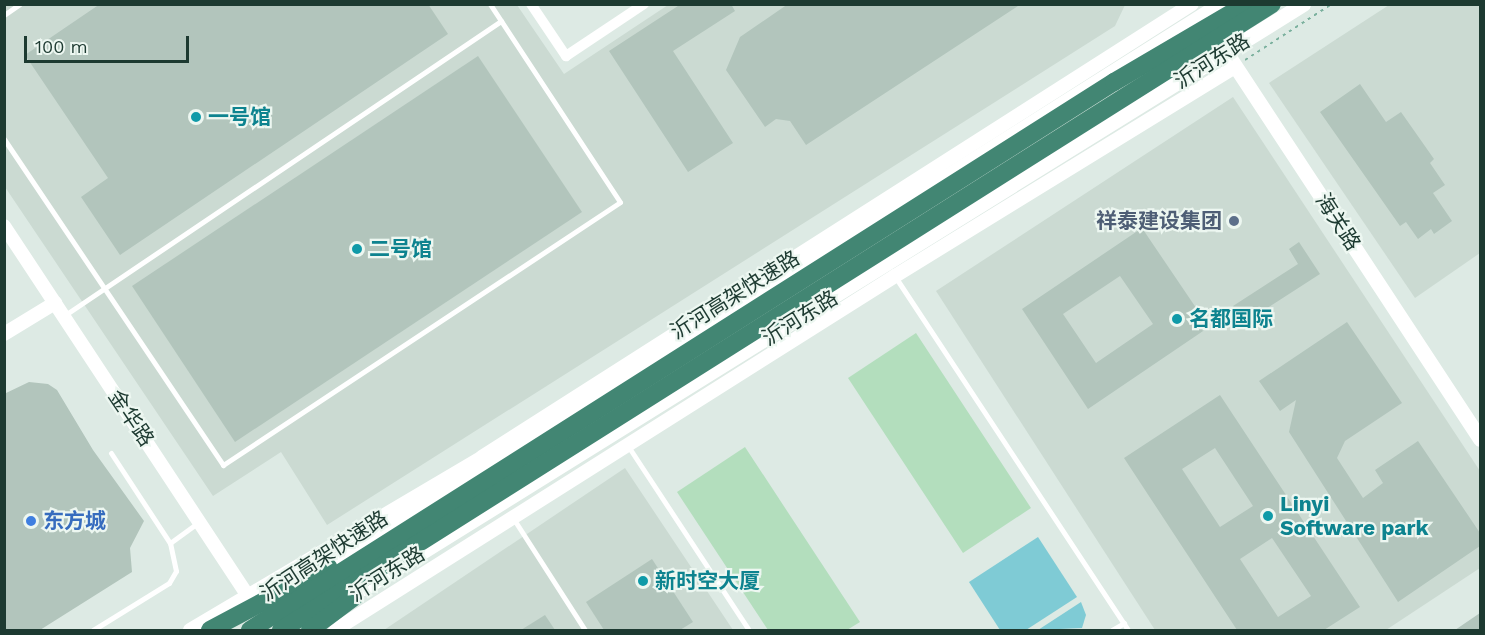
<!DOCTYPE html>
<meta charset="utf-8">
<style>
body{margin:0}
#map{position:relative;width:1485px;height:635px;overflow:hidden;background:#ddeae4;font-family:"Work Sans","Noto Sans SC",sans-serif}
div>[style]{position:absolute}
.built>*{inset:0;background:#cbdad2}
.green>*{inset:0;background:#b3debd}
.water>*{inset:0;background:#7fcbd5}
.building>*{inset:0;background:#b2c5bc}
.path>*{height:2px;margin-top:-1px;transform-origin:0;background:repeating-linear-gradient(90deg,#7ab09d 0 3px,transparent 0 7.5px)}
.service>*{height:5px;margin:-2.5px;padding:0 2.5px;transform-origin:2.5px;border-radius:2.5px;background:#fff}
.minor>*{height:10px;margin:-5px;padding:0 5px;transform-origin:5px;border-radius:5px;background:#fff}
.tertiary>*{height:14px;margin:-7px;padding:0 7px;transform-origin:7px;border-radius:7px;background:#fff}
.secondary>*{height:15px;margin:-7.5px;padding:0 7.5px;transform-origin:7.5px;border-radius:7.5px;background:#fff}
.trunk>*{height:18px;margin:-9px;padding:0 9px;transform-origin:9px;border-radius:9px;background:#428673}
.dots>*{width:16px;height:16px;translate:-50% -50%;box-sizing:border-box;border:3px solid #edf7f1;border-radius:50%}
span{translate:-50% -50%;white-space:nowrap;text-align:center;line-height:1.15;-webkit-text-stroke:4.5px #edf7f1;paint-order:stroke}
.street-label{font-size:21px;color:#1d3a31}
.culture-label{font-size:21px;color:#0d838f;font-weight:700}
.left{translate:0 -50%;text-align:left}
.service-label{font-size:21px;color:#4e5e75;font-weight:700}
.right{translate:-100% -50%;text-align:right}
.shop-label{font-size:21px;color:#366cbe;font-weight:700}
.frame{position:absolute;inset:0;border:6px solid #1d3a31;pointer-events:none}
.scale{position:absolute;left:24px;top:36px;width:165px;height:27px;box-sizing:border-box;border:3px solid #1d3a31;border-top:0;padding-left:8px;font-size:18px;line-height:21px;white-space:nowrap;color:#1d3a31;-webkit-text-stroke:4px #edf7f1;paint-order:stroke}
</style>
<div id="map">
<div class="built">
<i style="clip-path:polygon(4px 5px,517px 5px,564px 74px,668px 5px,1125px 5px,1115px 26px,327px 525px,281px 452px,213px 496px,5px 187px)"></i>
<i style="clip-path:polygon(1389px 5px,1480px 5px,1480px 253px,1415px 298px,1269px 83px)"></i>
<i style="clip-path:polygon(1233px 97px,1480px 471px,1480px 568px,1386px 630px,1155px 630px,936px 291px)"></i>
<i style="clip-path:polygon(625px 468px,733px 630px,384px 630px)"></i>
</div>
<div class="green">
<i style="clip-path:polygon(916px 333px,1031px 508px,963px 553px,848px 378px)"></i>
<i style="clip-path:polygon(745px 447px,860px 622px,847px 630px,768px 630px,677px 492px)"></i>
</div>
<div class="water">
<i style="clip-path:polygon(1038px 537px,1077px 597px,1026px 630px,1000px 630px,969px 582px)"></i>
<i style="clip-path:polygon(1081px 602px,1086px 615px,1082px 628px,1038px 630px)"></i>
</div>
<div class="building">
<i style="clip-path:polygon(100px 4px,428px 4px,448px 34px,120px 255px,81px 197px,108px 178px,25px 55px)"></i>
<i style="clip-path:polygon(681px 4px,731px 4px,735px 11px,673px 51px,733px 143px,688px 172px,609px 51px)"></i>
<i style="clip-path:polygon(788px 4px,1021px 4px,806px 145px,790px 121px,776px 119px,765px 127px,726px 70px,740px 37px)"></i>
<i style="clip-path:polygon(478px 56px,582px 212px,235px 442px,132px 286px)"></i>
<i style="clip-path:polygon(1360px 84px,1386px 122px,1401px 112px,1434px 159px,1430px 163px,1445px 185px,1433px 193px,1452px 221px,1434px 234px,1431px 229px,1418px 239px,1406px 222px,1400px 226px,1320px 112px)"></i>
<i style="clip-path:polygon(evenodd,1142px 228px,1209px 327px,1088px 409px,1022px 309px,1142px 228px,1120px 276px,1153px 324px,1096px 363px,1063px 314px,1120px 276px)"></i>
<i style="clip-path:polygon(1299px 242px,1320px 274px,1244px 323px,1233px 306px,1298px 264px,1289px 249px)"></i>
<i style="clip-path:polygon(1347px 322px,1402px 403px,1345px 441px,1337px 458px,1363px 498px,1383px 483px,1375px 470px,1418px 441px,1480px 533px,1480px 546px,1398px 602px,1289px 432px,1296px 400px,1280px 411px,1259px 381px)"></i>
<i style="clip-path:polygon(29px 382px,48px 384px,57px 390px,93px 450px,144px 521px,130px 548px,132px 572px,40px 630px,4px 630px,4px 394px)"></i>
<i style="clip-path:polygon(evenodd,1220px 395px,1360px 607px,1324px 630px,1237px 630px,1124px 458px,1220px 395px,1215px 448px,1253px 506px,1220px 527px,1182px 469px,1215px 448px,1220px 395px,1272px 538px,1311px 596px,1278px 617px,1240px 559px,1272px 538px)"></i>
<i style="clip-path:polygon(652px 559px,693px 622px,680px 630px,604px 630px,586px 602px)"></i>
<i style="clip-path:polygon(1480px 613px,1480px 630px,1455px 630px)"></i>
<i style="clip-path:polygon(545px 615px,555px 630px,521px 630px)"></i>
</div>
<div class="path">
<i style="left:1245px;top:60px;width:103px;rotate:-32.8deg"></i>
</div>
<div class="service">
<i style="left:4px;top:15px;width:19px;rotate:-35deg"></i>
<i style="left:4px;top:139px;width:393px;rotate:56.1deg"></i>
<i style="left:223px;top:465px;width:476px;rotate:-33.5deg"></i>
<i style="left:620px;top:202px;width:237px;rotate:-123.3deg"></i>
<i style="left:896px;top:278px;width:422px;rotate:56.6deg"></i>
<i style="left:65px;top:315px;width:526px;rotate:-33.99deg"></i>
<i style="left:628px;top:446px;width:220px;rotate:56.7deg"></i>
<i style="left:111px;top:453px;width:108px;rotate:56.8deg"></i>
<i style="left:513px;top:518px;width:133px;rotate:57.3deg"></i>
<i style="left:93px;top:630px;width:89px;rotate:-31.7deg"></i>
<i style="left:169px;top:583px;width:14px;rotate:-60deg"></i>
<i style="left:176px;top:571px;width:29px;rotate:-102deg"></i>
<i style="left:170px;top:543px;width:34px;rotate:-36deg"></i>
<i style="left:1112px;top:630px;width:14px;rotate:-30deg"></i>
</div>
<div class="minor">
<i style="left:531px;top:4px;width:63px;rotate:56.1deg"></i>
<i style="left:566px;top:56px;width:94px;rotate:-33.7deg"></i>
</div>
<div class="tertiary">
<i style="left:4px;top:226px;width:453px;rotate:56.6deg"></i>
<i style="left:4px;top:334px;width:60px;rotate:-31.3deg"></i>
<i style="left:190px;top:630px;width:339px;rotate:-30.6deg"></i>
<i style="left:482px;top:457px;width:842px;rotate:-32.54deg"></i>
<i style="left:335px;top:630px;width:663px;rotate:-32.3deg"></i>
<i style="left:895px;top:276px;width:399px;rotate:-31.6deg"></i>
</div>
<div class="secondary">
<i style="left:1222px;top:46px;width:470px;rotate:56.7deg"></i>
<i style="left:320px;top:571px;width:1064px;rotate:-32.21deg"></i>
<i style="left:364px;top:588px;width:1106px;rotate:-31.88deg"></i>
</div>
<div class="trunk">
<i style="left:210px;top:630px;width:134px;rotate:-28.1deg"></i>
<i style="left:250px;top:630px;width:1023px;rotate:-32.39deg"></i>
<i style="left:1114px;top:82px;width:154px;rotate:-30.4deg"></i>
<i style="left:281px;top:630px;width:1172px;rotate:-32.28deg"></i>
<i style="left:310px;top:630px;width:55px;rotate:-36.9deg"></i>
</div>
<div class="dots">
<i style="left:196px;top:117px;background:#0f9aa8"></i>
<i style="left:1234px;top:221px;background:#5c6f8a"></i>
<i style="left:357px;top:249px;background:#0f9aa8"></i>
<i style="left:1177px;top:319px;background:#0f9aa8"></i>
<i style="left:1268px;top:516px;background:#0f9aa8"></i>
<i style="left:31px;top:521px;background:#3f7fe0"></i>
<i style="left:643px;top:581px;background:#0f9aa8"></i>
</div>
<div class="street-label">
<span style="left:1212px;top:61px;rotate:-32deg">沂河东路</span>
<span style="left:1338px;top:222px;rotate:57deg">海关路</span>
<span style="left:735px;top:295px;rotate:-32deg">沂河高架快速路</span>
<span style="left:800px;top:318px;rotate:-32deg">沂河东路</span>
<span style="left:131px;top:418px;rotate:56deg">金华路</span>
<span style="left:324px;top:556px;rotate:-33deg">沂河高架快速路</span>
<span style="left:387px;top:574px;rotate:-32deg">沂河东路</span>
</div>
<div class="culture-label">
<span class="left" style="left:208px;top:117px">一号馆</span>
<span class="left" style="left:369px;top:249px">二号馆</span>
<span class="left" style="left:1189px;top:319px">名都国际</span>
<span class="left" style="left:1280px;top:516px">Linyi<br>Software park</span>
<span class="left" style="left:655px;top:581px">新时空大厦</span>
</div>
<div class="service-label">
<span class="right" style="left:1222px;top:221px">祥泰建设集团</span>
</div>
<div class="shop-label">
<span class="left" style="left:43px;top:521px">东方城</span>
</div>
<div class="frame"></div>
<div class="scale">100 m</div>
</div>
